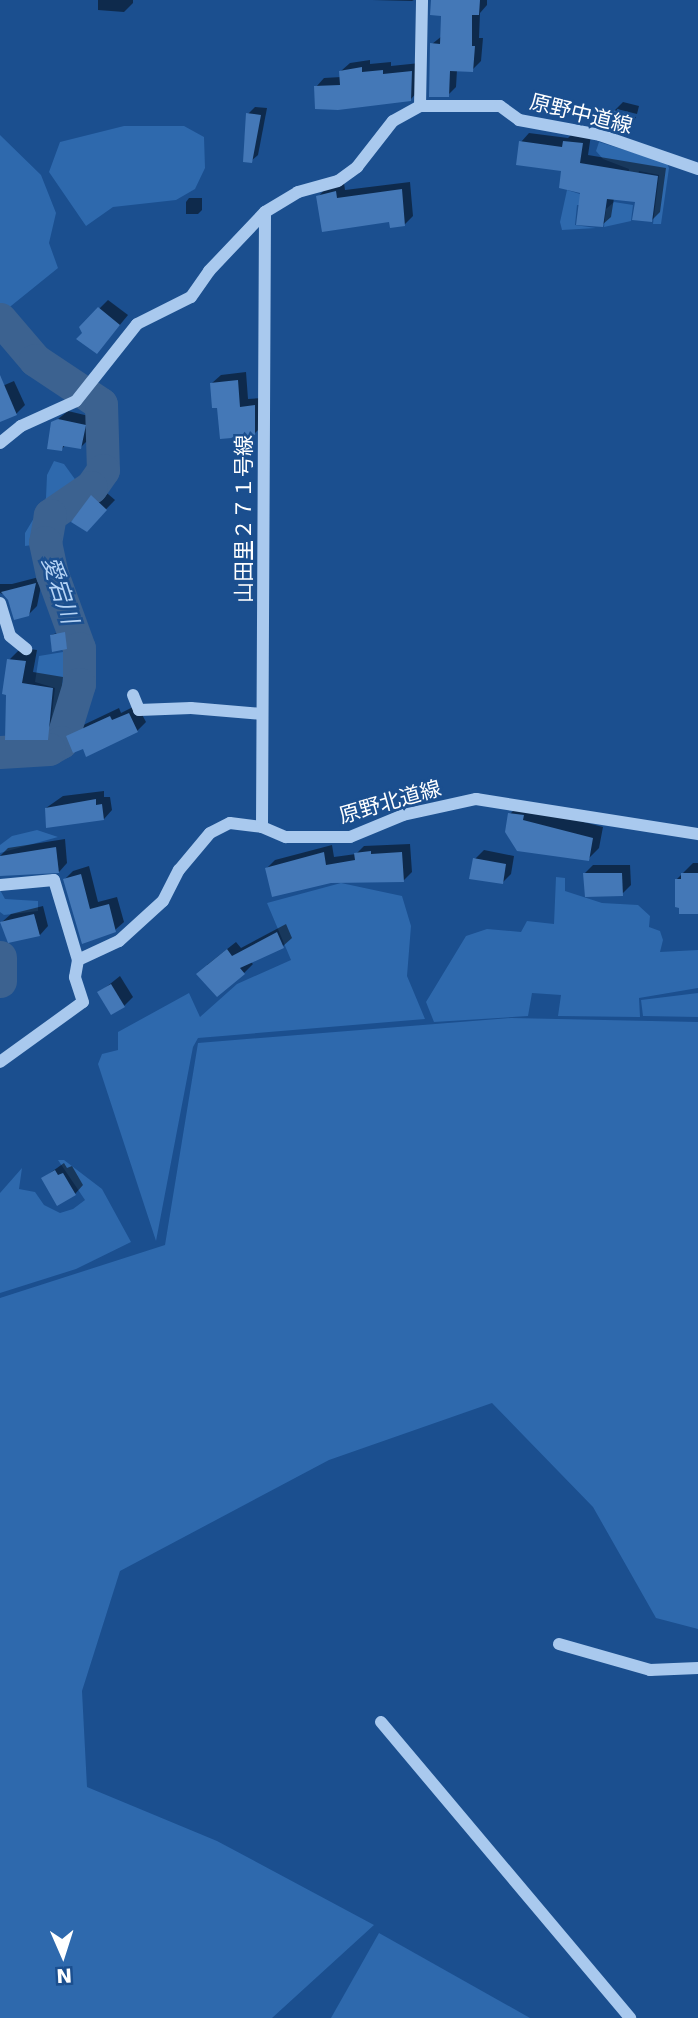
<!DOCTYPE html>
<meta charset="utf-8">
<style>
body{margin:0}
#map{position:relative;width:698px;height:2018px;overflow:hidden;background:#1b4f8f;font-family:"DejaVu Sans","Noto Sans JP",sans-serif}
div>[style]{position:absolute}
.green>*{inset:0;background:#2e69ad}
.shadow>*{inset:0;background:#0007}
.river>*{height:33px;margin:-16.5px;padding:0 16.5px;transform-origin:16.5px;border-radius:16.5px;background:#3c6290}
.building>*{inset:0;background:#4478b7}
.minor>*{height:12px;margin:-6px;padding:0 6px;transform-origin:6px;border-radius:6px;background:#a9c9ee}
span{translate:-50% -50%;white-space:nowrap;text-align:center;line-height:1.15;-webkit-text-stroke:5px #1b4f8f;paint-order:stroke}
.street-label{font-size:21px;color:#fff}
.water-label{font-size:23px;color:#b5d3f5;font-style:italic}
.north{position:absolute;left:28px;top:1920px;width:70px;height:70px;-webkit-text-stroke:5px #1b4f8f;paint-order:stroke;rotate:177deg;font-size:19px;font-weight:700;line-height:28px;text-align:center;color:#fff}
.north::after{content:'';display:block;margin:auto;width:24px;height:32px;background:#fff;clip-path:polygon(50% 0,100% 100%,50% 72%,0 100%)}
</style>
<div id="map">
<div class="green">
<i style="clip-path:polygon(124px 126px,184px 126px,204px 137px,205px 168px,195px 189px,176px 200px,113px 207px,86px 226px,49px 172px,60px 142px)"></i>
<i style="clip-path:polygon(0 135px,41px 175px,56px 213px,49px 243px,58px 268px,6px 310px,0 304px)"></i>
<i style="clip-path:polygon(599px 142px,667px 163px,669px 168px,661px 224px,653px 224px,659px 175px,639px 171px,636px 186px,627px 185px,629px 169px,603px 159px,596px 151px)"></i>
<i style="clip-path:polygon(567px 190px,580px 194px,585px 205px,577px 205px,575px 225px,596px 228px,562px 230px,560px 222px)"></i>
<i style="clip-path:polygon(614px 202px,633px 205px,631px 221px,604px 227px,606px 209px)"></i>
<i style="clip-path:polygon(54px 461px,64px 464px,77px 482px,71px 495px,47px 512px,39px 544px,25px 546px,25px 533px,46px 498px,47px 475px)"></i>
<i style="clip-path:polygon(68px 640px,78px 650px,76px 660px,67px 663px,68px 677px,77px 681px,69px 710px,76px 714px,72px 725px,50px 730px,55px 688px,35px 682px,39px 656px,69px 651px)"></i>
<i style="clip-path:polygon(37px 830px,58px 837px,0 853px,0 845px,12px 836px)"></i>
<i style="clip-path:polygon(556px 877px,565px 878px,565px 891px,602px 903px,638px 905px,650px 916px,649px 927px,660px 931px,663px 940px,660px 952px,698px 950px,698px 988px,639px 998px,640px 1017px,558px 1016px,561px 995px,532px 993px,528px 1016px,434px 1022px,426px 1002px,466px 936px,487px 929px,521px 932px,527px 921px,554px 924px)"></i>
<i style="clip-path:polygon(341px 883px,402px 896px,411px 926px,407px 976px,425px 1019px,198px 1038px,193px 1047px,156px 1241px,98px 1064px,102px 1054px,118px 1050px,118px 1032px,189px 993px,200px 1017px,237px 984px,291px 960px,267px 903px)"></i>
<i style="clip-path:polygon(0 890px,5px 899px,38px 901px,38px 911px,4px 915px,0 912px)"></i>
<i style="clip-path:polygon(698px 993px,698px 1017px,643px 1016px,641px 1000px)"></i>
<i style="clip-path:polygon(511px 1018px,698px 1022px,698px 1629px,656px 1618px,593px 1507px,492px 1403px,329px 1460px,120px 1571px,82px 1691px,87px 1787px,217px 1841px,374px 1925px,272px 2018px,0 2018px,0 1298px,165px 1245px,198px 1043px)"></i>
<i style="clip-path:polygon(58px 1160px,64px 1160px,102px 1189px,131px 1242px,76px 1269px,0 1293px,0 1193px,22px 1168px,19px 1189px,35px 1192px,44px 1205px,60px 1213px,73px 1209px,85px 1200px)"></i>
<i style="clip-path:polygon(379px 1933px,530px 2018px,331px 2018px)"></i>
</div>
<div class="shadow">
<i style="clip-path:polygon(98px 0,133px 0,133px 3px,124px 12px,98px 10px)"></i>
<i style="clip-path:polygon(372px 0,414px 0,412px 1px)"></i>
<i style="clip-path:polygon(432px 0,487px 0,487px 5px,480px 13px,479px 38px,483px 38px,481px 61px,472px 70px,457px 70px,456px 87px,448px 95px,432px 44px,442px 36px,443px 14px)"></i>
<i style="clip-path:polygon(370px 60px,370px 64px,391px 62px,391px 66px,420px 63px,419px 90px,411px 99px,316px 87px,324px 78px,341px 77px,341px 71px,350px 63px)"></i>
<i style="clip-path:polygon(623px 102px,639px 106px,637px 114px,617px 109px,617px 113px,636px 117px,626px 133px,614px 111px)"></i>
<i style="clip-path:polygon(255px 107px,267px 108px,258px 155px,251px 161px,248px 114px)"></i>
<i style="clip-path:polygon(529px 133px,568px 138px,573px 133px,591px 135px,588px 155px,666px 168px,660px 212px,652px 220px,637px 201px,614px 198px,611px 217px,602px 225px,582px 191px,562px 169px,521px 142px)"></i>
<i style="clip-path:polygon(410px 182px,413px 216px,404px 225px,318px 197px,326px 188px,344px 183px,345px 190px)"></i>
<i style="clip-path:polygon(189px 198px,202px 198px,202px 210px,198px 214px,186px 214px,186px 202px)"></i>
<i style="clip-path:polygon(108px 300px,128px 315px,105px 343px,84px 333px,81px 327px)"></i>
<i style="clip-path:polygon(246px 372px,248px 399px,263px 398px,263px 425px,254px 434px,219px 406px,212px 383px,221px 375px)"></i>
<i style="clip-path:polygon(14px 381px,25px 405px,16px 414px,0 420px,0 387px)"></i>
<i style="clip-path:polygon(68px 411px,93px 417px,89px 439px,81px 447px,66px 444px,62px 449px,53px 423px)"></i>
<i style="clip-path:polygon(101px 488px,115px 500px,86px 530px,93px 497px)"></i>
<i style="clip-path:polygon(43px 576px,37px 606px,28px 615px,8px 596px,0 593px,0 584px,12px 584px)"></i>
<i style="clip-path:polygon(68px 629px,71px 644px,67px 648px,51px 635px)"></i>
<i style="clip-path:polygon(21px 648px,37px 650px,33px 672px,63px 677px,59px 727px,47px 738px,9px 660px)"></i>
<i style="clip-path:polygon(137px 705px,146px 722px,137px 731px,84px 747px,68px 737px,77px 728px,119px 708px,121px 713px)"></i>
<i style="clip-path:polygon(104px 791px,104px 797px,110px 797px,112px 810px,104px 819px,46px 808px,63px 796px)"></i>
<i style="clip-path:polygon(521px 803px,533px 809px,603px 827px,599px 848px,588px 859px,510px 814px)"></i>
<i style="clip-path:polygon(65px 839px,67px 863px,59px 872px,0 863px,0 856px,8px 848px)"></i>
<i style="clip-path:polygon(410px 844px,412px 872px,404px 880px,267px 868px,275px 860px,332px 845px,334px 857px,356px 854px,364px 846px)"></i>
<i style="clip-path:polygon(484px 850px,514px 856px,511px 874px,502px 883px,475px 859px)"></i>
<i style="clip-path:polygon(693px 863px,698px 863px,698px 912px,676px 880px)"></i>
<i style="clip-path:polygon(593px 865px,630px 865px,631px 885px,622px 894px,584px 874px)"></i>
<i style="clip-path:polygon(89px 866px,98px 902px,117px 897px,124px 922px,115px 930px,84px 942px,65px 879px,73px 871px)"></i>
<i style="clip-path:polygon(43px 906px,48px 926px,40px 935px,2px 922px,11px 914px)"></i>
<i style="clip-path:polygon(286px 924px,292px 938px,283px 946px,250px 961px,253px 964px,244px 973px,207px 965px,236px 942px,241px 948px)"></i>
<i style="clip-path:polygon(120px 976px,133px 997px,124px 1006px,100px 992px)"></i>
<i style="clip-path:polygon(64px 1163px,67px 1168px,72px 1166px,83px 1185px,75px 1194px,43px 1178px)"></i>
</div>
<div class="river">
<i style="left:0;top:319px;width:54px;rotate:49.5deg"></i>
<i style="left:35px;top:360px;width:79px;rotate:33.7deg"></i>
<i style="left:101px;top:404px;width:66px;rotate:88.3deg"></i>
<i style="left:103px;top:470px;width:21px;rotate:125deg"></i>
<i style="left:91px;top:487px;width:50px;rotate:145.7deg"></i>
<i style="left:50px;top:515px;width:27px;rotate:100deg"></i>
<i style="left:45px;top:542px;width:33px;rotate:78deg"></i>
<i style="left:52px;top:574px;width:79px;rotate:70deg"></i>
<i style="left:79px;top:648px;width:36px;rotate:90deg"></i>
<i style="left:79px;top:684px;width:61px;rotate:107.2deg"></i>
<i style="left:61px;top:742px;width:14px;rotate:150deg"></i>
<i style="left:49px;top:749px;width:49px;rotate:176.5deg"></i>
<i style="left:0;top:957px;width:24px;rotate:90deg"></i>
</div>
<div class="building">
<i style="clip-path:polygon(431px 0,480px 0,479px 15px,472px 15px,472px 46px,475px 46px,473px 72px,450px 71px,449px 97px,429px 97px,430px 43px,440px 44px,441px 16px,430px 15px)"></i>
<i style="clip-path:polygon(362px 67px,362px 72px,383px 70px,383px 74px,412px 71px,411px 101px,338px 110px,315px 109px,314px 86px,340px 85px,339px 71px)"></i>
<i style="clip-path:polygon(613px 110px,632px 115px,626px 135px,608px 128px)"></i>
<i style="clip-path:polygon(246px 113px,261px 115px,252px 163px,243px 162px)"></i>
<i style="clip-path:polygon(519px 141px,562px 147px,563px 141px,583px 143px,580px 163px,658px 176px,652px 222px,632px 220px,635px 202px,607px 199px,603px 227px,576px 225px,580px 193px,559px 188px,561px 171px,516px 165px)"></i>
<i style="clip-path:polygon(402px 189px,405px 226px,390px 228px,389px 222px,322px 232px,316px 196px,336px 191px,337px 198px)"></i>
<i style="clip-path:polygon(98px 307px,120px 325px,97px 354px,76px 339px,82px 333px,79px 327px)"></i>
<i style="clip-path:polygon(0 375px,17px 415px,0 422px)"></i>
<i style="clip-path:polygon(238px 380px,240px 407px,255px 405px,255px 436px,220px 439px,217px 408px,212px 408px,210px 383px)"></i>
<i style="clip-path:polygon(58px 419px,86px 425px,81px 449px,63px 446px,62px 451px,47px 449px,51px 422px)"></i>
<i style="clip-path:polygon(91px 495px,107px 510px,87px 532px,71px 522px)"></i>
<i style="clip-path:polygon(36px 583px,29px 616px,14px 620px,8px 600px,1px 592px)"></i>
<i style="clip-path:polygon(65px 632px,67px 649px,52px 652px,50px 635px)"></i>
<i style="clip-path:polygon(7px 659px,26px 661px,22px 683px,53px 688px,48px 740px,5px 740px,6px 695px,2px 694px)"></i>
<i style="clip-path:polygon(129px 713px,138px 732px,86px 757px,83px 749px,73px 753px,66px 736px,110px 716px,112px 720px)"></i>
<i style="clip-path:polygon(96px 799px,96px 805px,102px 804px,104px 820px,46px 828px,45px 808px)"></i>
<i style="clip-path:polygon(508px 813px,524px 815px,523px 820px,593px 838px,589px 861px,517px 851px,505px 832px)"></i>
<i style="clip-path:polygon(56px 847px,59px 873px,0 876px,0 856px)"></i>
<i style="clip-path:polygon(371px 851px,371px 854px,402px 852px,404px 882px,331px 883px,272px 897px,265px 868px,324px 852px,326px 865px,355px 860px,354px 853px)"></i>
<i style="clip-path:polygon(473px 858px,506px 864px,503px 884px,469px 879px)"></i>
<i style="clip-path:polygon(583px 873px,622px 873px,623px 896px,585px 897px)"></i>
<i style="clip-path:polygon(681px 873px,698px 873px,698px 914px,679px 914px,679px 908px,675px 907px,675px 879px,681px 879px)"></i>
<i style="clip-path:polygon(81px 874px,90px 909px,109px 904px,116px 932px,82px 944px,63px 879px)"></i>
<i style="clip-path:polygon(34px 914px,40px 936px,8px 943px,0 922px)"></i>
<i style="clip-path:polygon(277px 932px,284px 948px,240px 968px,245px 974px,217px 997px,196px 974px,227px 949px,232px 956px)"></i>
<i style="clip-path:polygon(111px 984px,125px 1007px,111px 1015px,97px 992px)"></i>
<i style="clip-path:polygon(55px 1170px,58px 1175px,63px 1173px,76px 1195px,57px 1206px,41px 1178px)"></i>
</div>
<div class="minor">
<i style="left:420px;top:106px;width:106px;rotate:-88.9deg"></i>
<i style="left:0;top:443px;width:27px;rotate:-39deg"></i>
<i style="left:21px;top:426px;width:60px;rotate:-24.4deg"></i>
<i style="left:76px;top:401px;width:98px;rotate:-51.6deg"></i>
<i style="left:137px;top:324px;width:60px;rotate:-26.6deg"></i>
<i style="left:191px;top:297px;width:32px;rotate:-55deg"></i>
<i style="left:209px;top:271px;width:81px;rotate:-46.5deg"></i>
<i style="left:265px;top:212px;width:39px;rotate:-31deg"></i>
<i style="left:298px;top:192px;width:41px;rotate:-15.4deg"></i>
<i style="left:338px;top:181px;width:24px;rotate:-36deg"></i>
<i style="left:357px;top:167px;width:58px;rotate:-52deg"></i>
<i style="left:393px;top:121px;width:31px;rotate:-29deg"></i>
<i style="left:420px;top:106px;width:80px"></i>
<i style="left:500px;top:106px;width:24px;rotate:36deg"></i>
<i style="left:519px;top:120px;width:82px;rotate:10.5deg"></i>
<i style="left:600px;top:135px;width:104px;rotate:19.1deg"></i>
<i style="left:0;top:603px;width:34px;rotate:73deg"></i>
<i style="left:10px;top:636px;width:21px;rotate:39deg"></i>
<i style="left:133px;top:695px;width:16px;rotate:68deg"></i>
<i style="left:139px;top:710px;width:52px;rotate:-2.2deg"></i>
<i style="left:191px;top:708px;width:71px;rotate:4.8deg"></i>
<i style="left:262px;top:827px;width:615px;rotate:-89.72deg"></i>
<i style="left:0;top:885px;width:54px;rotate:-5.3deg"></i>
<i style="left:54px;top:880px;width:84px;rotate:73.3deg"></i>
<i style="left:78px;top:960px;width:45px;rotate:-24.9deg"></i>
<i style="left:119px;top:941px;width:59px;rotate:-42.3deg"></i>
<i style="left:163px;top:901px;width:35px;rotate:-63deg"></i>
<i style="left:179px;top:870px;width:48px;rotate:-50deg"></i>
<i style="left:210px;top:833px;width:22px;rotate:-27deg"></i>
<i style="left:230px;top:823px;width:32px;rotate:7deg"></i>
<i style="left:262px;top:827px;width:26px;rotate:23deg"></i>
<i style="left:286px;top:837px;width:64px"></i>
<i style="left:350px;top:837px;width:57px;rotate:-22.5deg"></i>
<i style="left:403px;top:815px;width:75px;rotate:-12.4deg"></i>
<i style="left:476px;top:799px;width:225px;rotate:9deg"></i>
<i style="left:0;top:1062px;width:102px;rotate:-35.9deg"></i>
<i style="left:83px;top:1002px;width:26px;rotate:-108deg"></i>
<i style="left:75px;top:977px;width:17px;rotate:-80deg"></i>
<i style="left:559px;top:1644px;width:95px;rotate:15.9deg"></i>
<i style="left:650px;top:1670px;width:48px;rotate:-2.4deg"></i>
<i style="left:381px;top:1722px;width:387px;rotate:49.9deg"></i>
</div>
<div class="street-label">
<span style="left:581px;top:114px;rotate:14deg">原野中道線</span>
<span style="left:244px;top:519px;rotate:-90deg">山田里２７１号線</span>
<span style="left:390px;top:802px;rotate:-16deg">原野北道線</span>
</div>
<div class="water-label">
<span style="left:60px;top:590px;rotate:72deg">愛宕川</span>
</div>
<div class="north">N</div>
</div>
